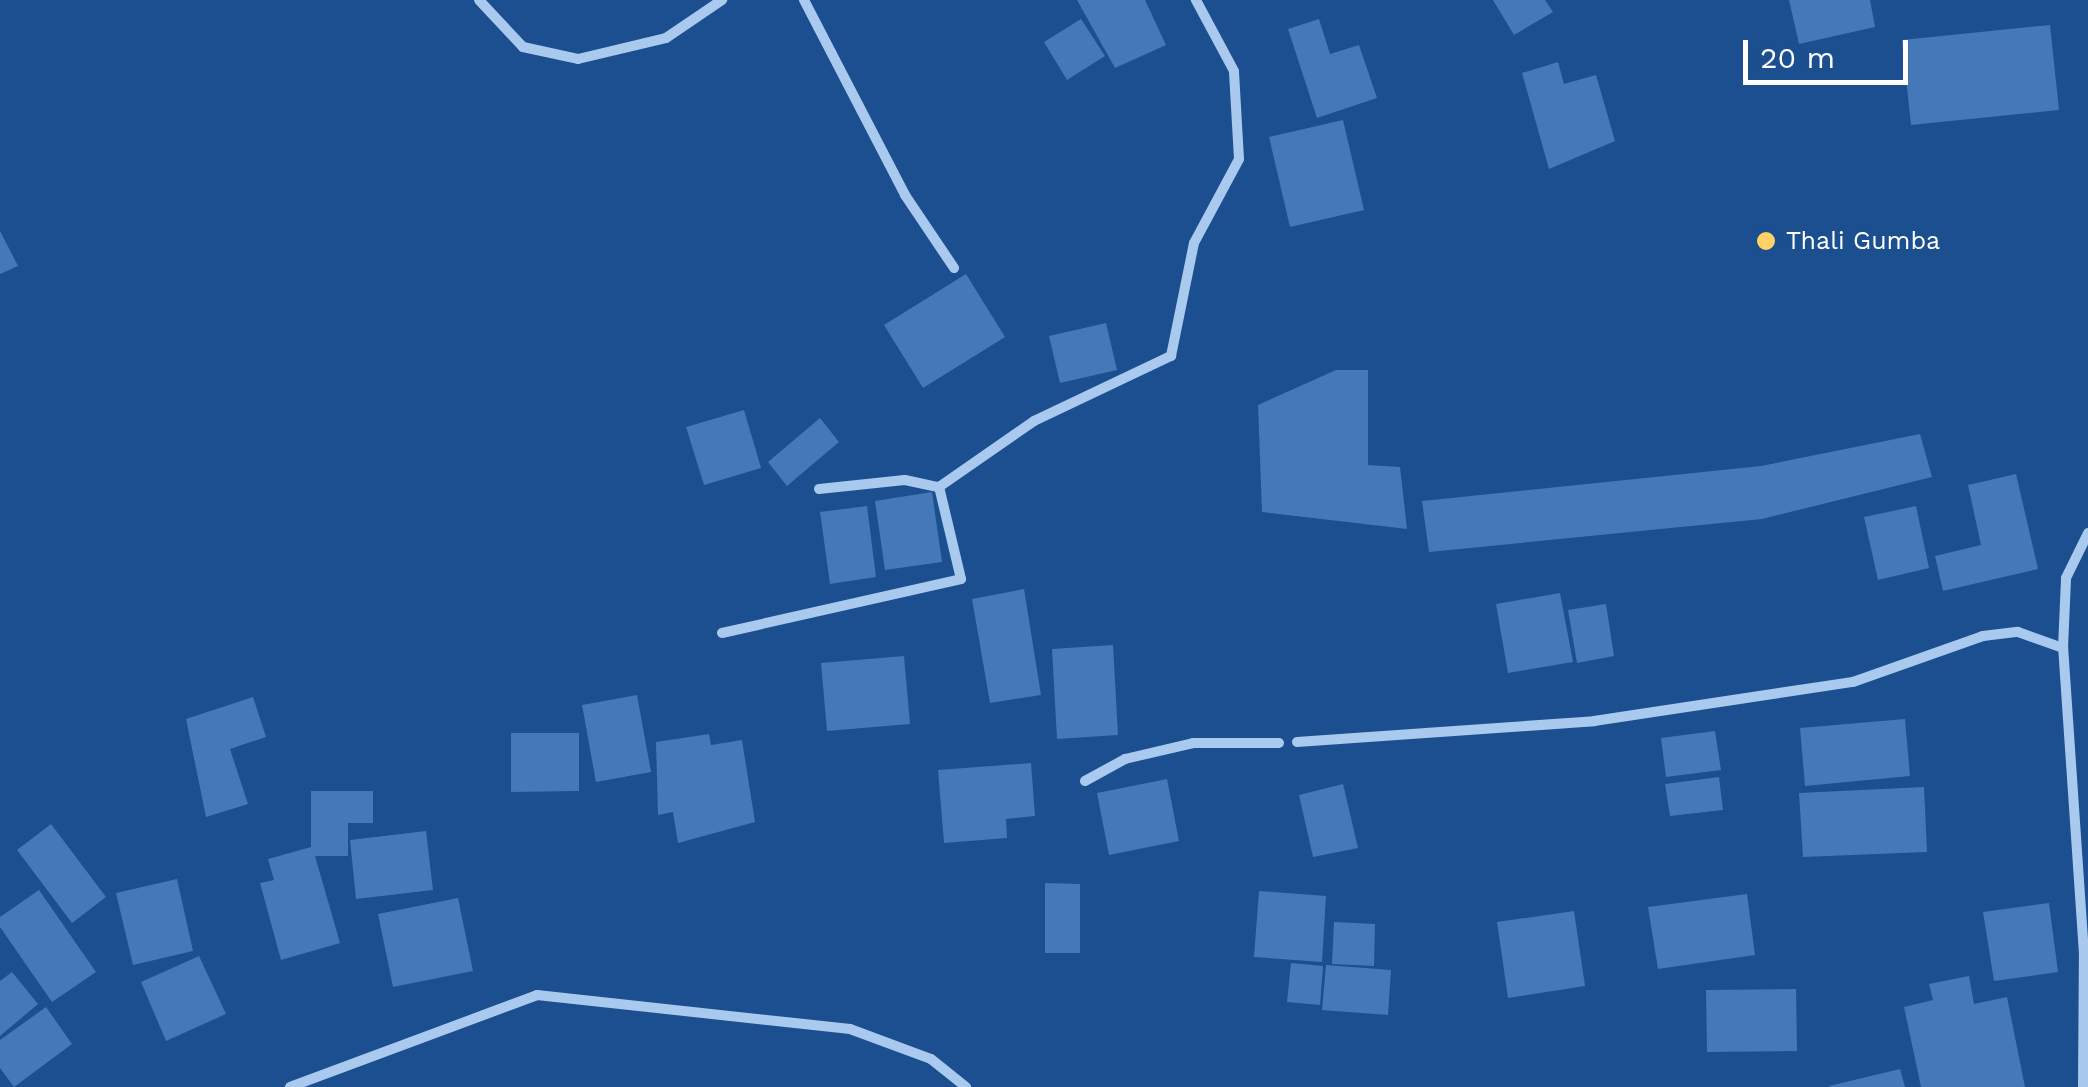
<!DOCTYPE html>
<style>
body{margin:0}
#map{position:relative;width:2088px;height:1087px;overflow:hidden;background:#1b4f8f;font-family:"Work Sans",sans-serif}
div>[style]{position:absolute}
.building>*{inset:0;background:#4478b7}
.minor>*{height:10px;margin:-5px;padding:0 5px;transform-origin:5px;border-radius:5px;background:#a9c9ee}
.dots>*{width:28px;height:28px;translate:-50% -50%;box-sizing:border-box;border:5px solid #1b4f8f;border-radius:50%}
span{translate:-50% -50%;white-space:nowrap;text-align:center;line-height:1.15;-webkit-text-stroke:8px #1b4f8f;paint-order:stroke}
.poi-label{font-size:25px;color:#fff}
.left{translate:0 -50%;text-align:left}
.scale{position:absolute;left:1743px;top:40px;width:165px;height:45px;box-sizing:border-box;border:5px solid #fff;border-top:0;padding-left:12px;font-size:30px;line-height:35px;white-space:nowrap;color:#fff;-webkit-text-stroke:8px #1b4f8f;paint-order:stroke}
</style>
<div id="map">
<div class="building">
<i style="clip-path:polygon(1077px 0,1145px 0,1166px 45px,1115px 68px)"></i>
<i style="clip-path:polygon(1493px 0,1545px 0,1553px 12px,1514px 35px)"></i>
<i style="clip-path:polygon(1789px 0,1870px 0,1875px 27px,1799px 44px)"></i>
<i style="clip-path:polygon(1081px 19px,1105px 56px,1067px 80px,1044px 42px)"></i>
<i style="clip-path:polygon(1319px 19px,1330px 54px,1359px 45px,1377px 98px,1317px 118px,1288px 29px)"></i>
<i style="clip-path:polygon(2050px 25px,2059px 110px,1911px 125px,1902px 40px)"></i>
<i style="clip-path:polygon(1558px 62px,1564px 84px,1596px 75px,1615px 141px,1549px 169px,1522px 73px)"></i>
<i style="clip-path:polygon(1343px 120px,1364px 210px,1290px 227px,1269px 137px)"></i>
<i style="clip-path:polygon(0 231px,18px 266px,0 274px)"></i>
<i style="clip-path:polygon(966px 274px,1005px 337px,923px 388px,884px 325px)"></i>
<i style="clip-path:polygon(1106px 323px,1117px 370px,1060px 383px,1049px 336px)"></i>
<i style="clip-path:polygon(1336px 370px,1368px 370px,1368px 465px,1400px 467px,1407px 529px,1262px 512px,1258px 405px)"></i>
<i style="clip-path:polygon(744px 410px,761px 468px,704px 485px,686px 427px)"></i>
<i style="clip-path:polygon(820px 418px,839px 442px,787px 486px,768px 462px)"></i>
<i style="clip-path:polygon(1920px 434px,1932px 477px,1762px 519px,1429px 552px,1422px 501px,1761px 466px)"></i>
<i style="clip-path:polygon(2016px 474px,2038px 569px,1943px 591px,1935px 556px,1981px 545px,1968px 485px)"></i>
<i style="clip-path:polygon(932px 492px,942px 562px,885px 570px,875px 501px)"></i>
<i style="clip-path:polygon(867px 506px,876px 577px,830px 584px,820px 512px)"></i>
<i style="clip-path:polygon(1916px 506px,1929px 568px,1878px 580px,1864px 517px)"></i>
<i style="clip-path:polygon(1024px 589px,1041px 695px,990px 703px,972px 599px)"></i>
<i style="clip-path:polygon(1560px 593px,1573px 662px,1508px 673px,1496px 604px)"></i>
<i style="clip-path:polygon(1606px 604px,1614px 656px,1577px 663px,1568px 610px)"></i>
<i style="clip-path:polygon(1113px 645px,1118px 735px,1057px 739px,1052px 649px)"></i>
<i style="clip-path:polygon(904px 656px,910px 724px,827px 731px,821px 663px)"></i>
<i style="clip-path:polygon(637px 695px,651px 772px,596px 782px,582px 705px)"></i>
<i style="clip-path:polygon(253px 697px,266px 737px,230px 749px,248px 804px,206px 817px,186px 719px)"></i>
<i style="clip-path:polygon(1905px 719px,1910px 776px,1805px 786px,1800px 728px)"></i>
<i style="clip-path:polygon(1715px 731px,1721px 770px,1666px 777px,1661px 738px)"></i>
<i style="clip-path:polygon(511px 733px,579px 733px,579px 791px,511px 792px)"></i>
<i style="clip-path:polygon(709px 734px,711px 745px,742px 740px,755px 822px,678px 843px,673px 812px,658px 815px,656px 742px)"></i>
<i style="clip-path:polygon(1031px 763px,1035px 816px,1006px 819px,1007px 838px,944px 843px,938px 770px)"></i>
<i style="clip-path:polygon(1719px 777px,1723px 810px,1670px 816px,1665px 784px)"></i>
<i style="clip-path:polygon(1167px 779px,1179px 841px,1109px 855px,1097px 793px)"></i>
<i style="clip-path:polygon(1343px 784px,1358px 848px,1313px 857px,1299px 795px)"></i>
<i style="clip-path:polygon(1924px 787px,1927px 852px,1803px 857px,1799px 793px)"></i>
<i style="clip-path:polygon(311px 791px,373px 791px,373px 823px,348px 823px,348px 856px,315px 856px,340px 943px,281px 960px,260px 883px,274px 880px,268px 859px,311px 847px)"></i>
<i style="clip-path:polygon(51px 824px,106px 897px,72px 923px,17px 850px)"></i>
<i style="clip-path:polygon(426px 831px,433px 890px,356px 899px,350px 840px)"></i>
<i style="clip-path:polygon(177px 879px,193px 951px,133px 965px,116px 893px)"></i>
<i style="clip-path:polygon(1045px 883px,1080px 884px,1080px 953px,1045px 953px)"></i>
<i style="clip-path:polygon(39px 890px,96px 972px,52px 1002px,0 927px,0 917px)"></i>
<i style="clip-path:polygon(1259px 891px,1326px 896px,1322px 962px,1254px 957px)"></i>
<i style="clip-path:polygon(1747px 894px,1755px 955px,1658px 969px,1648px 907px)"></i>
<i style="clip-path:polygon(458px 898px,473px 971px,393px 987px,378px 914px)"></i>
<i style="clip-path:polygon(2049px 903px,2058px 972px,1994px 981px,1983px 912px)"></i>
<i style="clip-path:polygon(1574px 911px,1585px 986px,1508px 998px,1497px 922px)"></i>
<i style="clip-path:polygon(1334px 922px,1375px 924px,1374px 966px,1332px 964px)"></i>
<i style="clip-path:polygon(199px 956px,226px 1014px,166px 1041px,141px 982px)"></i>
<i style="clip-path:polygon(1291px 963px,1323px 966px,1320px 1005px,1287px 1002px)"></i>
<i style="clip-path:polygon(1326px 965px,1391px 970px,1388px 1015px,1322px 1010px)"></i>
<i style="clip-path:polygon(12px 972px,38px 1004px,0 1036px,0 981px)"></i>
<i style="clip-path:polygon(1969px 976px,1974px 1004px,2007px 997px,2025px 1087px,1921px 1087px,1904px 1007px,1933px 1000px,1929px 984px)"></i>
<i style="clip-path:polygon(1796px 989px,1797px 1051px,1707px 1052px,1706px 990px)"></i>
<i style="clip-path:polygon(46px 1007px,72px 1044px,14px 1087px,0 1068px,0 1040px)"></i>
<i style="clip-path:polygon(1900px 1069px,1905px 1087px,1830px 1087px,1829px 1086px)"></i>
</div>
<div class="minor">
<i style="left:479px;top:0;width:64px;rotate:46.9deg"></i>
<i style="left:523px;top:47px;width:56px;rotate:12.3deg"></i>
<i style="left:578px;top:59px;width:90px;rotate:-13.4deg"></i>
<i style="left:666px;top:38px;width:68px;rotate:-34.2deg"></i>
<i style="left:804px;top:0;width:220px;rotate:62.6deg"></i>
<i style="left:905px;top:195px;width:88px;rotate:56.1deg"></i>
<i style="left:819px;top:489px;width:86px;rotate:-6deg"></i>
<i style="left:905px;top:480px;width:35px;rotate:12deg"></i>
<i style="left:722px;top:633px;width:245px;rotate:-12.7deg"></i>
<i style="left:961px;top:579px;width:95px;rotate:-103.4deg"></i>
<i style="left:939px;top:487px;width:116px;rotate:-34.8deg"></i>
<i style="left:1034px;top:421px;width:152px;rotate:-25.4deg"></i>
<i style="left:1171px;top:356px;width:115px;rotate:-78.5deg"></i>
<i style="left:1194px;top:243px;width:95px;rotate:-61.8deg"></i>
<i style="left:1239px;top:159px;width:88px;rotate:-93.3deg"></i>
<i style="left:1234px;top:71px;width:81px;rotate:-118.2deg"></i>
<i style="left:1297px;top:742px;width:298px;rotate:-4deg"></i>
<i style="left:1594px;top:721px;width:262px;rotate:-8.6deg"></i>
<i style="left:1853px;top:682px;width:138px;rotate:-19.5deg"></i>
<i style="left:1983px;top:636px;width:35px;rotate:-7deg"></i>
<i style="left:2018px;top:632px;width:48px;rotate:19.6deg"></i>
<i style="left:1085px;top:781px;width:46px;rotate:-28.8deg"></i>
<i style="left:1125px;top:759px;width:70px;rotate:-13.2deg"></i>
<i style="left:1193px;top:743px;width:86px"></i>
<i style="left:290px;top:1087px;width:264px;rotate:-20.4deg"></i>
<i style="left:537px;top:995px;width:315px;rotate:6.2deg"></i>
<i style="left:850px;top:1029px;width:86px;rotate:20.3deg"></i>
<i style="left:931px;top:1059px;width:45px;rotate:38.7deg"></i>
<i style="left:2083px;top:1087px;width:133px;rotate:-89.6deg"></i>
<i style="left:2084px;top:954px;width:307px;rotate:-93.9deg"></i>
<i style="left:2063px;top:648px;width:70px;rotate:-87.5deg"></i>
<i style="left:2066px;top:578px;width:50px;rotate:-63.9deg"></i>
</div>
<div class="dots">
<i style="left:1766px;top:241px;background:#ffd166"></i>
</div>
<div class="poi-label">
<span class="left" style="left:1786px;top:241px">Thali Gumba</span>
</div>
<div class="scale">20 m</div>
</div>
